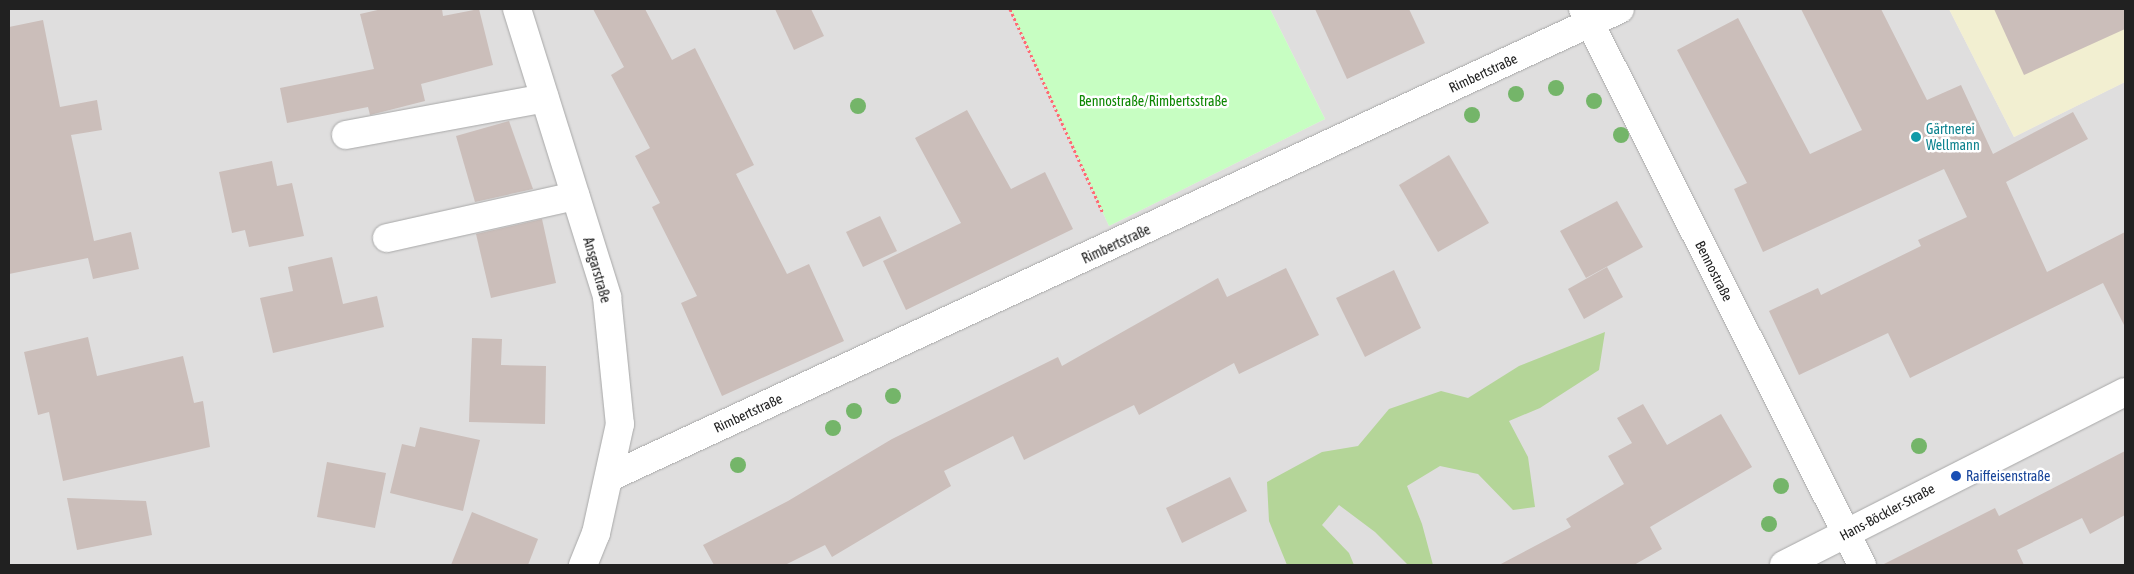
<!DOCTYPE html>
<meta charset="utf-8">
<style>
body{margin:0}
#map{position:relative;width:2134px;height:574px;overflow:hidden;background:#f2ede7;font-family:"Asap Condensed",sans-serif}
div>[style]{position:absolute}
.residential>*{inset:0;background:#dfdede}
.farmland>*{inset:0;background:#f2efd1}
.forest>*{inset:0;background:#b4d598}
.park>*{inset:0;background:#c7fec2}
.building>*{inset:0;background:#cbbeba}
.path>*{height:3px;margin-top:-1.5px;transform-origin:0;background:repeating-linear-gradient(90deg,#ff6b75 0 2.5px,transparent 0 5px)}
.roads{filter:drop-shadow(0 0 1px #a8a8a8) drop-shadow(0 0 1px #a8a8a8)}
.minor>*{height:28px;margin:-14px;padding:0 14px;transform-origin:14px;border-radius:14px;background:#fff}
.trees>*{width:16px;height:16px;margin:-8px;border-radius:50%;background:#74b569}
.dots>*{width:14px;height:14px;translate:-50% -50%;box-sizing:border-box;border:2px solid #fff;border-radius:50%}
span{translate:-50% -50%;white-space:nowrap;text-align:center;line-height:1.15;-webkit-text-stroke:5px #fff;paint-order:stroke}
.street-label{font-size:14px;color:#212121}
.park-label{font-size:14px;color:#0d8702}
.culture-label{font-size:14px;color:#0d838f}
.left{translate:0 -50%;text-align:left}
.transit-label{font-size:14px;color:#164399}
.frame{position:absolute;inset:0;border:10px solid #212121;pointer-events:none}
</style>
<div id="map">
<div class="residential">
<i style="clip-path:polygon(9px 9px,1010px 9px,1109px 226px,1325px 119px,1270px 9px,1949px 9px,2014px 137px,2125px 82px,2125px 565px,9px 565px)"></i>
</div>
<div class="farmland">
<i style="clip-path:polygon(1949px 9px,2125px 9px,2125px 82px,2014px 137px)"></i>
</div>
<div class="forest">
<i style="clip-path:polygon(1605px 332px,1599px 370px,1540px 408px,1509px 421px,1528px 457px,1535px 507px,1513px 510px,1478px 474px,1440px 466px,1407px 486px,1422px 524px,1433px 565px,1408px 565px,1375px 532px,1339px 505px,1322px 525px,1349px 553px,1354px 565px,1287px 565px,1269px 521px,1267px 482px,1322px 452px,1358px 446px,1389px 409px,1441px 391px,1468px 398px,1519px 366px)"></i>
</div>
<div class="park">
<i style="clip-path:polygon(1010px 9px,1270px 9px,1325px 119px,1109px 226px)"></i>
</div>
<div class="building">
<i style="clip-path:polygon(382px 9px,442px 9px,443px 16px,479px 9px,493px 65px,421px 84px,425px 101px,370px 115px,368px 107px,287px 123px,280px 88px,374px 69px,360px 14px)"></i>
<i style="clip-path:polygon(593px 9px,645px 9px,672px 60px,695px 48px,754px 165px,736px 174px,787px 274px,809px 264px,844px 341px,722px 396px,681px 303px,697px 296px,652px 207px,660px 203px,635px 156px,650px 148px,611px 75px,624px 67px)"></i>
<i style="clip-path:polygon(775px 9px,811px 9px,824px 36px,794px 50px)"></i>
<i style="clip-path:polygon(1315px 9px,1409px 9px,1425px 43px,1347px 79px)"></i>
<i style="clip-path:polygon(1801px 9px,1881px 9px,1927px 100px,1961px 85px,1993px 154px,2073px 112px,2088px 139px,2006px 182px,2047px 272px,2125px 232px,2125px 327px,2103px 283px,1910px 378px,1888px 333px,1799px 375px,1769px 311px,1818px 288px,1821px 295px,1921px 246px,1918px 240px,1967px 217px,1944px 169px,1763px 252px,1734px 189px,1747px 183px,1677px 50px,1738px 18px,1810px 154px,1862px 130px)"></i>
<i style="clip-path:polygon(1994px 9px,2125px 9px,2125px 29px,2024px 75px)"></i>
<i style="clip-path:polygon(43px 20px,60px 107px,97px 100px,102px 130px,71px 135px,94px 241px,131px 232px,139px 269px,93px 279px,88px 258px,9px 274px,9px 27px)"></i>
<i style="clip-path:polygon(967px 110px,1011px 189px,1045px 172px,1073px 229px,906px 310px,883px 261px,961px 223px,915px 138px)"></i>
<i style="clip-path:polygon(509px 121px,533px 189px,475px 202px,456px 136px)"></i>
<i style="clip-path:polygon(1449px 155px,1489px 223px,1438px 252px,1399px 185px)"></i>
<i style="clip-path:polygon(272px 161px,277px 186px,292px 183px,304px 236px,249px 247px,245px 230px,232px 233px,219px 172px)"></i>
<i style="clip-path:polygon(1617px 201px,1643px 247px,1586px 278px,1560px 231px)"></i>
<i style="clip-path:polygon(880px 216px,897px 251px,863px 267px,846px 232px)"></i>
<i style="clip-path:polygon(542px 219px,556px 283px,491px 298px,476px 234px)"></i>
<i style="clip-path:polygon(332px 257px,343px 304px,377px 296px,384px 327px,273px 353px,260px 298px,293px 291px,288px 267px)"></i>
<i style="clip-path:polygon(1607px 267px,1623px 297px,1584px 319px,1568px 289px)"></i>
<i style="clip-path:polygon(1286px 268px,1319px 335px,1239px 374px,1234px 363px,1139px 415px,1134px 405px,1024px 460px,1013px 436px,944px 471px,951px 486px,832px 557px,825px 545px,785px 565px,714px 565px,703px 545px,788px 501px,892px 439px,1058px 357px,1062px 366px,1218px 278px,1227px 297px)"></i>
<i style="clip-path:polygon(1394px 270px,1421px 328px,1365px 357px,1336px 298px)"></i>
<i style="clip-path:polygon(88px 337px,97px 376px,183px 356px,194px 403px,203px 401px,210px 447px,63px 481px,49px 412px,38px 415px,24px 352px)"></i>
<i style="clip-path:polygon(472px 338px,502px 339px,501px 365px,546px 366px,545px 424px,469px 422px)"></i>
<i style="clip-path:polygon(1643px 404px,1667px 445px,1721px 414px,1752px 467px,1650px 527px,1662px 549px,1634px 565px,1499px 565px,1571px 527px,1566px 519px,1624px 484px,1608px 456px,1632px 443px,1617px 418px)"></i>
<i style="clip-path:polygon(420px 427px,480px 440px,463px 511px,390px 493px,402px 444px,415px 447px)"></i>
<i style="clip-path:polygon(2125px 451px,2125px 515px,2090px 534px,2082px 518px,2017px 550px,2024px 565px,1882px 565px,1995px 508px,1999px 516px)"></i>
<i style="clip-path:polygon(327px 462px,386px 473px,375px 528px,317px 517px)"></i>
<i style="clip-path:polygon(1230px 477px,1247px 511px,1182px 543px,1166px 508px)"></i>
<i style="clip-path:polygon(67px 498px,146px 501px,152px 535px,77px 550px)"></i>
<i style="clip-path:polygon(472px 512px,538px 539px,528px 565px,451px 565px)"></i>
</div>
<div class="path">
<i style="left:1010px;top:9px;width:224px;rotate:65.5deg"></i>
</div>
<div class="roads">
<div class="minor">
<i style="left:517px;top:9px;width:302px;rotate:72.6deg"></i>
<i style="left:607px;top:297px;width:128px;rotate:84.2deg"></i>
<i style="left:620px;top:424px;width:112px;rotate:102.4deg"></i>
<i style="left:596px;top:533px;width:35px;rotate:112deg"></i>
<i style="left:1583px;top:9px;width:622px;rotate:63.35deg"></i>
<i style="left:346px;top:135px;width:202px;rotate:-10.5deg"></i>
<i style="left:387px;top:238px;width:193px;rotate:-12.6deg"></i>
<i style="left:610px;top:477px;width:1113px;rotate:-24.86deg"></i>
<i style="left:1784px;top:565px;width:382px;rotate:-26.9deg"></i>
</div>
</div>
<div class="trees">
<i style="left:1556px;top:88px"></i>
<i style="left:1516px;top:94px"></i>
<i style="left:1594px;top:101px"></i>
<i style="left:858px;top:106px"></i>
<i style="left:1472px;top:115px"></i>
<i style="left:1621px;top:135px"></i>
<i style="left:893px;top:396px"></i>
<i style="left:854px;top:411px"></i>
<i style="left:833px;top:428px"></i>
<i style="left:1919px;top:446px"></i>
<i style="left:738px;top:465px"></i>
<i style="left:1781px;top:486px"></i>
<i style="left:1769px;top:524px"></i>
</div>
<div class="dots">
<i style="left:1916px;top:137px;background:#0f9aa8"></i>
<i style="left:1956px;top:476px;background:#1a4fb4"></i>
</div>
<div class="street-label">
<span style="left:1483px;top:73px;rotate:-25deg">Rimbertstraße</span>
<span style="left:1116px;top:244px;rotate:-25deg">Rimbertstraße</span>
<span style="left:597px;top:270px;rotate:74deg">Ansgarstraße</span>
<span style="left:1714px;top:271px;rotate:63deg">Bennostraße</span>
<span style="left:748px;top:413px;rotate:-25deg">Rimbertstraße</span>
<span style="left:1887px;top:512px;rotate:-28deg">Hans-Böckler-Straße</span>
</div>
<div class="park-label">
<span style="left:1153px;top:101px">Bennostraße/Rimbertsstraße</span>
</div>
<div class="culture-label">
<span class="left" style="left:1926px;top:137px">Gärtnerei<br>Wellmann</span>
</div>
<div class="transit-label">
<span class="left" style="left:1966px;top:476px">Raiffeisenstraße</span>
</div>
<div class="frame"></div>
</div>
